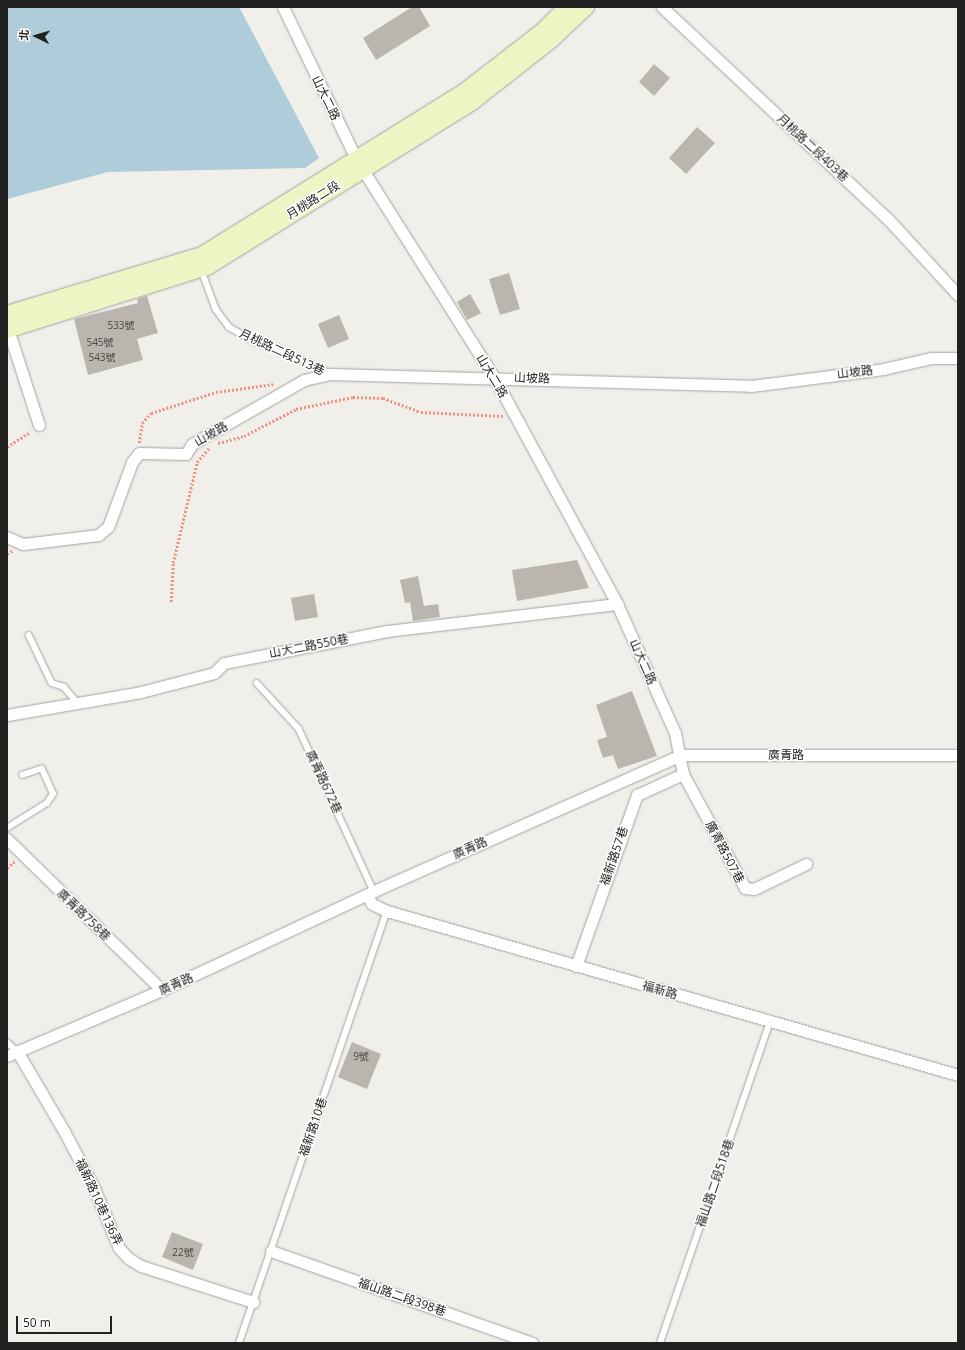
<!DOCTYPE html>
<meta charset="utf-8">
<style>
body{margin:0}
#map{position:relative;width:965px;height:1350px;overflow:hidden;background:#f1efea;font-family:"Open Sans","Noto Sans TC",sans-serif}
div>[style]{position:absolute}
.water>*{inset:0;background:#aeccda}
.building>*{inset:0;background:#bbb5af}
.path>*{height:2.5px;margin-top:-1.25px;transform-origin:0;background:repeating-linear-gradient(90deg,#ee947e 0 2px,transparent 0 4px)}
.roads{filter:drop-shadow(0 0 1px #a3a3a3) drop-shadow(0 0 1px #a3a3a3)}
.lane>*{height:5.5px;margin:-2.75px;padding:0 2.75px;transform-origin:2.75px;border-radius:2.75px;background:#fff}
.street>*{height:11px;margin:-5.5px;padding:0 5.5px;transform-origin:5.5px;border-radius:5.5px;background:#fff}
.secondary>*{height:16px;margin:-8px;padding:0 8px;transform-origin:8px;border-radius:8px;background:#eef5c4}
span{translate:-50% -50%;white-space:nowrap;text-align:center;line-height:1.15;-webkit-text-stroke:3px #fff;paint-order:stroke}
.number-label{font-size:10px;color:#484745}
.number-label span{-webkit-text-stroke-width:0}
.street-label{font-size:12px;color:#222}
.frame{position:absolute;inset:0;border:8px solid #222;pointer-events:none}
.north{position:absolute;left:16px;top:16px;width:40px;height:40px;-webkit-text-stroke:3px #fff;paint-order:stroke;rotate:275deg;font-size:11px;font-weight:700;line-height:16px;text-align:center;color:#222}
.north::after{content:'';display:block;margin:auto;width:14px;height:18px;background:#222;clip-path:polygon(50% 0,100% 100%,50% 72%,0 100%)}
.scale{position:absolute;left:16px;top:1316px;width:96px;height:18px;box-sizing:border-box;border:2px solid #222;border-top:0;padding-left:5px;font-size:12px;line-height:14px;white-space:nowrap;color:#222;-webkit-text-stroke:3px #fff;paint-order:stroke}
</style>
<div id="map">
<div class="water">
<i style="clip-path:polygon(7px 7px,239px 7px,319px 158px,305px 168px,108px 172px,7px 199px)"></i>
</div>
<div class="building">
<i style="clip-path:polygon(412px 7px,419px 7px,430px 26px,376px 60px,363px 38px)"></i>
<i style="clip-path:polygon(654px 64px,670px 78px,654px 96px,639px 82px)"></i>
<i style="clip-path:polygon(697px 127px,715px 143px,686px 174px,669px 158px)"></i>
<i style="clip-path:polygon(509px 273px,520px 309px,500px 315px,489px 279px)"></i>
<i style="clip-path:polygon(470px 294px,481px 313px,467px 320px,457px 302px)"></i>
<i style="clip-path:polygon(147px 296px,158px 333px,137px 339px,143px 360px,88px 375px,74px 319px,138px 303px,137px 299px)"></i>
<i style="clip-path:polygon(339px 315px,349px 339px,328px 348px,318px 324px)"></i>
<i style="clip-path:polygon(577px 560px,589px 588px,517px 601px,512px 570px)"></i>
<i style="clip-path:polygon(418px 576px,424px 606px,438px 604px,440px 617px,413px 621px,410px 602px,405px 603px,400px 580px)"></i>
<i style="clip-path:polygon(314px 594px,318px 617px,295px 621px,291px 598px)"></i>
<i style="clip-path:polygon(632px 691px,657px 756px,618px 769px,613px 755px,603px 758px,597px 740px,607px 737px,596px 705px)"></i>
<i style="clip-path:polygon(352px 1042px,381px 1054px,367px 1089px,338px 1077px)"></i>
<i style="clip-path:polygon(172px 1232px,203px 1244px,193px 1270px,162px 1257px)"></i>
</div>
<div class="path">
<i style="left:139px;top:443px;width:20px;rotate:-81deg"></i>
<i style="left:142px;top:423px;width:13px;rotate:-48deg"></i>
<i style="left:151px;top:413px;width:68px;rotate:-17.9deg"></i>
<i style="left:216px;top:392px;width:59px;rotate:-7.9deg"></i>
<i style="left:218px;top:443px;width:27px;rotate:-15deg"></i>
<i style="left:244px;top:436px;width:59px;rotate:-27.4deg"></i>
<i style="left:296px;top:409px;width:58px;rotate:-11.9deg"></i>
<i style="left:353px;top:397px;width:30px;rotate:2deg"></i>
<i style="left:383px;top:398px;width:40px;rotate:20.2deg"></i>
<i style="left:421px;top:412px;width:82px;rotate:2.8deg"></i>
<i style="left:7px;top:447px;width:27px;rotate:-33deg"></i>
<i style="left:7px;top:554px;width:6px;rotate:-31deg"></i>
<i style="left:171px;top:602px;width:39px;rotate:-87deg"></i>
<i style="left:173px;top:563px;width:104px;rotate:-76.6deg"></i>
<i style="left:197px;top:462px;width:18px;rotate:-49deg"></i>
<i style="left:7px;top:868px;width:11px;rotate:-41deg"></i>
</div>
<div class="roads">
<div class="lane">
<i style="left:202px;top:271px;width:40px;rotate:69.8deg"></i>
<i style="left:216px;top:309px;width:22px;rotate:54deg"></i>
<i style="left:229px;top:327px;width:28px;rotate:30deg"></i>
<i style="left:253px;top:341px;width:26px;rotate:16deg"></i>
<i style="left:278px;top:348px;width:57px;rotate:26.1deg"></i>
<i style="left:29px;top:635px;width:53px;rotate:64.4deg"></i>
<i style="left:52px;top:683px;width:13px;rotate:18deg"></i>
<i style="left:64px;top:687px;width:21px;rotate:49deg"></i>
<i style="left:257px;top:683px;width:62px;rotate:47.6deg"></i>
<i style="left:299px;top:729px;width:179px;rotate:65.2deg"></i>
<i style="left:7px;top:828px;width:47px;rotate:-32deg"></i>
<i style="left:47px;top:803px;width:11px;rotate:-56deg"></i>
<i style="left:53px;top:794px;width:27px;rotate:-114deg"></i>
<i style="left:42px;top:769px;width:20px;rotate:162deg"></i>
<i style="left:7px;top:1042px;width:13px;rotate:42deg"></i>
<i style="left:239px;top:1343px;width:457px;rotate:-71.1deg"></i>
<i style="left:660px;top:1343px;width:339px;rotate:-71.1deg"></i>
</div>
<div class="street">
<i style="left:283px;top:7px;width:169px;rotate:64.3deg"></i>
<i style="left:356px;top:159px;width:258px;rotate:57.7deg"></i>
<i style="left:494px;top:377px;width:258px;rotate:61.5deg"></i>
<i style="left:617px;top:604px;width:141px;rotate:65.8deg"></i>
<i style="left:675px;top:733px;width:42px;rotate:79deg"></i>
<i style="left:683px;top:774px;width:130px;rotate:61.5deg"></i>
<i style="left:745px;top:888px;width:9px;rotate:6deg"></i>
<i style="left:754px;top:889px;width:58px;rotate:-25.7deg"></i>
<i style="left:662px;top:7px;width:310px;rotate:43.2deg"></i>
<i style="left:888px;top:219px;width:103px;rotate:47.4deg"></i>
<i style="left:7px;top:326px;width:104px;rotate:72.1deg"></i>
<i style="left:7px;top:537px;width:17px;rotate:24deg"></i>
<i style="left:23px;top:544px;width:76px;rotate:-6.8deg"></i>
<i style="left:98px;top:535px;width:13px;rotate:-39deg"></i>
<i style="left:108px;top:527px;width:69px;rotate:-69.7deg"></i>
<i style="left:132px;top:462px;width:11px;rotate:-52deg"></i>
<i style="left:139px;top:453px;width:47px;rotate:1.2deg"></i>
<i style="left:186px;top:454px;width:12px;rotate:-59deg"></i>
<i style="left:192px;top:444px;width:129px;rotate:-29.7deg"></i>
<i style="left:304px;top:380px;width:27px;rotate:-13deg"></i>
<i style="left:330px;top:374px;width:421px;rotate:1.6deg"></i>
<i style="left:751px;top:386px;width:133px;rotate:-7.3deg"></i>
<i style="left:883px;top:369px;width:49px;rotate:-12.9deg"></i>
<i style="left:931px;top:358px;width:27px"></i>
<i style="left:7px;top:715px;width:136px;rotate:-9.7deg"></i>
<i style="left:141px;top:692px;width:75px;rotate:-14.6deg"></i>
<i style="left:214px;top:673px;width:14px;rotate:-45deg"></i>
<i style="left:224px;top:663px;width:166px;rotate:-11.1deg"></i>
<i style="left:387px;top:631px;width:232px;rotate:-6.7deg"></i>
<i style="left:7px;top:839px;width:216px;rotate:44.3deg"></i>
<i style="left:367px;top:895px;width:10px;rotate:61deg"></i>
<i style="left:372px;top:904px;width:17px;rotate:25deg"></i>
<i style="left:387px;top:911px;width:594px;rotate:16.02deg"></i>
<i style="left:576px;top:966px;width:182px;rotate:-70.4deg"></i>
<i style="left:637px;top:795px;width:51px;rotate:-24.5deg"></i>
<i style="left:17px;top:1051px;width:93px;rotate:59.6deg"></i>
<i style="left:64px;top:1131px;width:62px;rotate:62.2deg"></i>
<i style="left:93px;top:1186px;width:67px;rotate:67.2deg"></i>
<i style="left:119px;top:1248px;width:13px;rotate:48deg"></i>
<i style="left:128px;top:1258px;width:15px;rotate:32deg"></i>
<i style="left:141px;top:1266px;width:118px;rotate:17.8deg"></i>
<i style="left:7px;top:1056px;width:168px;rotate:-23.1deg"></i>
<i style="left:162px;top:990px;width:234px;rotate:-25deg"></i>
<i style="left:374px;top:891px;width:336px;rotate:-23.9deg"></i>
<i style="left:681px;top:755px;width:277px"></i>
<i style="left:271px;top:1251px;width:277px;rotate:19.4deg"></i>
</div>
<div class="secondary">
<i style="left:7px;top:314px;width:204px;rotate:-16.8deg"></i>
<i style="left:202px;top:255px;width:309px;rotate:-31.9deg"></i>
<i style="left:464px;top:92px;width:100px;rotate:-37.7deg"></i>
<i style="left:543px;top:31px;width:34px;rotate:-45deg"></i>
<i style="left:7px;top:330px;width:210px;rotate:-17.5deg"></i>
<i style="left:207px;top:267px;width:312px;rotate:-31.9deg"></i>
<i style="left:472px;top:102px;width:102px;rotate:-38.2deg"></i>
<i style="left:552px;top:39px;width:47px;rotate:-43.3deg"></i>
</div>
</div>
<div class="number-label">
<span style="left:121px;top:326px">533號</span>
<span style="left:100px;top:343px">545號</span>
<span style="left:102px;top:358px">543號</span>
<span style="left:361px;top:1057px">9號</span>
<span style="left:183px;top:1253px">22號</span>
</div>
<div class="street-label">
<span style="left:326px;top:98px;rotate:64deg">山大二路</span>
<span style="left:813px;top:148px;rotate:43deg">月桃路二段403巷</span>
<span style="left:313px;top:200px;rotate:-32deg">月桃路二段</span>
<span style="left:282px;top:352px;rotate:25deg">月桃路二段513巷</span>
<span style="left:855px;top:372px;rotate:-7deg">山坡路</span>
<span style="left:492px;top:376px;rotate:59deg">山大二路</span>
<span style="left:532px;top:378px;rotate:2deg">山坡路</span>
<span style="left:211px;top:434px;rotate:-30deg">山坡路</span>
<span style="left:309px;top:646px;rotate:-11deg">山大二路550巷</span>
<span style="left:643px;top:662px;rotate:66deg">山大二路</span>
<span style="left:786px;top:755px">廣青路</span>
<span style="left:324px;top:782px;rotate:65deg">廣青路672巷</span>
<span style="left:470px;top:848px;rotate:-24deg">廣青路</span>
<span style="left:725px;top:852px;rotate:62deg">廣青路507巷</span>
<span style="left:614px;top:856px;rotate:-71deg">福新路57巷</span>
<span style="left:84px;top:915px;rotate:44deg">廣青路758巷</span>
<span style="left:176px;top:984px;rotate:-24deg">廣青路</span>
<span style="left:660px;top:990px;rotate:16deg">福新路</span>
<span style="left:313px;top:1127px;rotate:-71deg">福新路10巷</span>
<span style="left:715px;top:1183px;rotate:-71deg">福山路二段518巷</span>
<span style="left:99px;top:1202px;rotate:65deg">福新路10巷136弄</span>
<span style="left:402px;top:1297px;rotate:19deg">福山路二段398巷</span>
</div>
<div class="frame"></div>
<div class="north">北</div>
<div class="scale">50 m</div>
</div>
